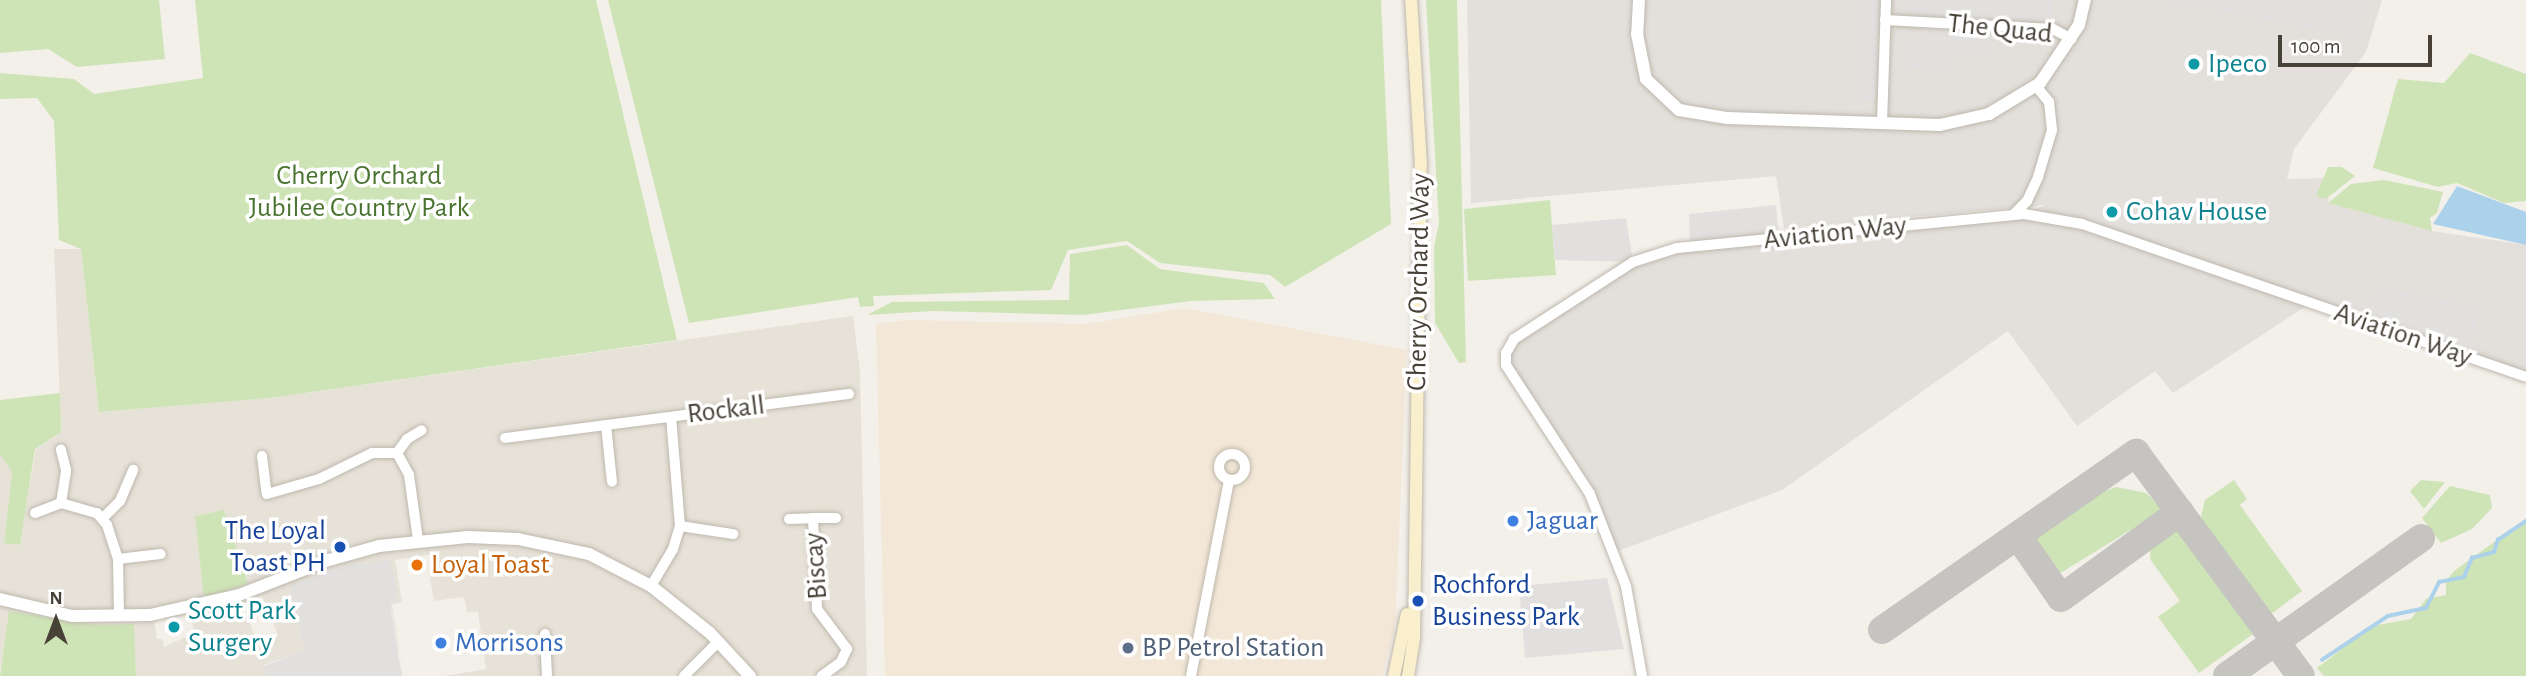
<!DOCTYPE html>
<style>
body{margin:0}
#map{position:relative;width:2526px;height:676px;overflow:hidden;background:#f3f0ea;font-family:"Alegreya Sans",sans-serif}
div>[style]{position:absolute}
.residential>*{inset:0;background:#e7e2d8}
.commercial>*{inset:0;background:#f3e7d7}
.industrial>*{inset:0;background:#e3dfdb}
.green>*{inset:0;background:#cfe4b6}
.parking>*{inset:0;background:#e2e0de}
.water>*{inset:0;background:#acd1ea}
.stream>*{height:3.5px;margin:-1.75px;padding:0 1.75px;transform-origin:1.75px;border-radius:1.75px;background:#acd1ea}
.taxiway>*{height:28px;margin:-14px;padding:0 14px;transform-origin:14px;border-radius:14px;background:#c5c4c0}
.roads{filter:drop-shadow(0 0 2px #beb8ad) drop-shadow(0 0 2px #beb8ad)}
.minor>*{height:10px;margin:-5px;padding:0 5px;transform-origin:5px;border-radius:5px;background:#fff}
.minor>.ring{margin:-5px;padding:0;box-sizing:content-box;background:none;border:10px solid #fff;border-radius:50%}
.tertiary>*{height:12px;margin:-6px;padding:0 6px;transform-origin:6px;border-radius:6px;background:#fff}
.secondary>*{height:12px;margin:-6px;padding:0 6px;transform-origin:6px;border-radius:6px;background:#faefcd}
.dots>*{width:19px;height:19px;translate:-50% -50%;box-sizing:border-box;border:4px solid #fff;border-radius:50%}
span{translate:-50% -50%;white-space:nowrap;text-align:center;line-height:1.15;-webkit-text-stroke:7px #fff;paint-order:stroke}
.street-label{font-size:28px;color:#474138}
.culture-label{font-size:28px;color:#0d838f}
.left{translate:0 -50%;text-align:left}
.park-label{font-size:28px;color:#4a7430}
.shop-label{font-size:28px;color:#366cbe}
.transit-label{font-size:28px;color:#164399}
.right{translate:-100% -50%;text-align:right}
.food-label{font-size:28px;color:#c56008}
.service-label{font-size:28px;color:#4e5e75}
.north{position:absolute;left:21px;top:585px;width:70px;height:70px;-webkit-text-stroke:5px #fff;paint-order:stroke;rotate:0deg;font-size:19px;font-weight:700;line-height:28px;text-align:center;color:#474138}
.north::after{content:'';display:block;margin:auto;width:24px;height:32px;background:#474138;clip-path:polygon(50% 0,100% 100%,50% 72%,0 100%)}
.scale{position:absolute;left:2278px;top:35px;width:154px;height:32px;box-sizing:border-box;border:4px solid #474138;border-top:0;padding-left:9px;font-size:21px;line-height:24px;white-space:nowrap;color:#474138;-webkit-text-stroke:5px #fff;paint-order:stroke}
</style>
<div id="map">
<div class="residential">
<i style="clip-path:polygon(evenodd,54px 249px,81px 249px,99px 412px,270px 398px,853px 316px,860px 370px,867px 676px,444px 676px,486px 669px,478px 611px,467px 613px,464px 597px,434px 601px,429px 573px,439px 571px,435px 554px,395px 560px,402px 602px,392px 605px,404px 676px,390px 602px,398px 601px,290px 596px,305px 650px,264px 665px,266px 676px,136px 676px,133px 624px,98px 625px,10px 611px,0 671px,0 454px,12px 472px,4px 542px,19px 545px,36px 449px,61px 432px,54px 249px,262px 596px,278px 635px,258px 644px,247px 616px,238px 620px,233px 608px,262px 596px,54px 249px,191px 614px,194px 633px,164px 647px,162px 639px,157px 639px,154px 620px,191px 614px)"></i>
</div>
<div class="commercial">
<i style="clip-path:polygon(1184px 308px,1407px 350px,1395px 628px,1382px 676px,885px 676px,876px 324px,906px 320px,1087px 324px)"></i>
</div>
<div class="industrial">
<i style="clip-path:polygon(1467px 0,2382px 0,2366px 52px,2294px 149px,2287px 179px,2327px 178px,2329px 203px,2432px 231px,2526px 245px,2526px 377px,2311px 303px,2173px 393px,2155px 371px,2077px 426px,2008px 331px,1782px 490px,1613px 553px,1590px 494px,1506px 365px,1514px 339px,1633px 262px,1677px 248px,2024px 214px,2045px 205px,1784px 228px,1776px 176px,1471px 203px)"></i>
</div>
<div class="green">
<i style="clip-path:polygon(0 0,159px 0,165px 59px,77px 67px,48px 49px,0 53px)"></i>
<i style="clip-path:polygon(195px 0,596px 0,677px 340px,270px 398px,99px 412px,81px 249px,59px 240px,54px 121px,37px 98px,0 99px,0 73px,74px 79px,94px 94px,203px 78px)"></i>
<i style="clip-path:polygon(608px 0,1381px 0,1391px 224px,1285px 287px,1270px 275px,1160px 263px,1127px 241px,1068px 250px,1051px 290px,873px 296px,874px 306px,860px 307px,858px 297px,689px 323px)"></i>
<i style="clip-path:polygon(1426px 0,1457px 0,1466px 362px,1459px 363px,1435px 323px,1434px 246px,1439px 224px)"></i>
<i style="clip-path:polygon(2470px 53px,2526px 74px,2526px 201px,2504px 203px,2457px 183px,2438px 187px,2373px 168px,2398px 79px,2444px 83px)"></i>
<i style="clip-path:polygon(2328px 167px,2342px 167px,2355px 176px,2326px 199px,2316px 196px)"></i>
<i style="clip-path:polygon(2384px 180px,2443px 192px,2437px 213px,2430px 218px,2432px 231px,2328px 203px,2351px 184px)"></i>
<i style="clip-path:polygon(1550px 200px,1556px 275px,1468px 281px,1464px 209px)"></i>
<i style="clip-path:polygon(1127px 245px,1160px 269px,1264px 283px,1275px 299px,1191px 301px,1083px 315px,933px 311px,867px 315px,892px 302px,1069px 300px,1070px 254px)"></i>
<i style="clip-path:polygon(60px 393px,61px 432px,35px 449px,20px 545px,4px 543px,12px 472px,0 454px,0 400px)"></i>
<i style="clip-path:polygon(2234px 480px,2247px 499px,2240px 505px,2302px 591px,2271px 614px,2200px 520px,2205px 500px)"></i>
<i style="clip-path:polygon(2421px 480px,2445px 482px,2424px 509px,2410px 491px)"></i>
<i style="clip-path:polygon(2450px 486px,2490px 495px,2492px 508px,2472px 529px,2441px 543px,2422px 518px)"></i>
<i style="clip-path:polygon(2116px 487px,2146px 493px,2163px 510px,2062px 572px,2050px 571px,2033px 547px,2035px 538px,2100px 493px)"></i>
<i style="clip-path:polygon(224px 510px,248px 584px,204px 598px,195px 516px)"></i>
<i style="clip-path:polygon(2526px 519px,2526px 676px,2324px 676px,2317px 668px,2372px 626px,2411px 619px,2426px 599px,2446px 595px,2446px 581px,2454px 571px)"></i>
<i style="clip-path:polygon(2170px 528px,2179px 532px,2253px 634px,2199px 673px,2158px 617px,2180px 601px,2150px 559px,2151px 540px)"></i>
<i style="clip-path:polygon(9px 611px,98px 625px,134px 624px,136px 676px,0 676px)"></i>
</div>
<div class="parking">
<i style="clip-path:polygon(1858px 0,1882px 0,1879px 100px,1855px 99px)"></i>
<i style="clip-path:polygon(1907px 0,2053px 0,2052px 22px,1906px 18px)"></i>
<i style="clip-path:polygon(2163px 0,2364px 0,2358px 37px)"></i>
<i style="clip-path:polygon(1926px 28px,1993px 30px,1993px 55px,1953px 55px,1952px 70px,1905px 68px,1906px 41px,1925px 41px)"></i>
<i style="clip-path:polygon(1776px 205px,1779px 238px,1690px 247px,1689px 214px)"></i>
<i style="clip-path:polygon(1626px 218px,1633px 262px,1555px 260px,1552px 225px)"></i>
<i style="clip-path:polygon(2379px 286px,2479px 308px,2471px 351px,2368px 312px)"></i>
<i style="clip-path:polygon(390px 560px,398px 601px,390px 603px,402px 676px,266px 676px,264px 666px,305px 650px,290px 596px,292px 585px,341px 567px)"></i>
<i style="clip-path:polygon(1607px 578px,1624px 649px,1525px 658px,1519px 586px)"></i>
</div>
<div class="water">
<i style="clip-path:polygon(2457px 186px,2526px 212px,2526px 245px,2433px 224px)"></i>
</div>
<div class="stream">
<i style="left:2322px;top:660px;width:79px;rotate:-33.7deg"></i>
<i style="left:2388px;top:616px;width:39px;rotate:-12deg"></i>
<i style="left:2426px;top:608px;width:29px;rotate:-63deg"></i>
<i style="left:2439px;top:582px;width:25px;rotate:-11deg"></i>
<i style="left:2464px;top:577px;width:21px;rotate:-67deg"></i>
<i style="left:2472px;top:558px;width:23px;rotate:-15deg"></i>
<i style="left:2494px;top:552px;width:13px;rotate:-72deg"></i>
<i style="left:2498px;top:540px;width:34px;rotate:-34deg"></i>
</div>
<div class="taxiway">
<i style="left:2018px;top:536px;width:75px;rotate:55.3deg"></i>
<i style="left:2061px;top:598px;width:147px;rotate:-35.9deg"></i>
<i style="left:1882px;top:630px;width:310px;rotate:-34.9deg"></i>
<i style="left:2136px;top:453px;width:277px;rotate:53.5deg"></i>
<i style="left:2227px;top:676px;width:238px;rotate:-35.4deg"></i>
</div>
<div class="roads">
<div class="minor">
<i style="left:1885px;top:20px;width:168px;rotate:3.1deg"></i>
<i style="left:2053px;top:29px;width:21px;rotate:28deg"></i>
<i style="left:1882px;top:123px;width:123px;rotate:-88.1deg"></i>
<i style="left:2013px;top:215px;width:20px;rotate:-45deg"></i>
<i style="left:2027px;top:201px;width:26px;rotate:-65deg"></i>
<i style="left:2038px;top:177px;width:49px;rotate:-73.4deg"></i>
<i style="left:2052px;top:130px;width:28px;rotate:-96deg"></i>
<i style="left:2049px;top:102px;width:21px;rotate:-129deg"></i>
<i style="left:606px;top:425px;width:57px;rotate:84deg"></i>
<i style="left:505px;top:438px;width:347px;rotate:-7.3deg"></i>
<i style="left:397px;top:453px;width:17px;rotate:-54deg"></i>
<i style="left:407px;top:439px;width:17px;rotate:-31deg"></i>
<i class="ring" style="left:1219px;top:454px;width:16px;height:16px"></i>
<i style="left:262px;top:456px;width:38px;rotate:83deg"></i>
<i style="left:267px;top:494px;width:54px;rotate:-16.1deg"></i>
<i style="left:319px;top:479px;width:59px;rotate:-26.1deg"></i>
<i style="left:372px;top:453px;width:25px"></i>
<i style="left:397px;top:453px;width:25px;rotate:61deg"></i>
<i style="left:409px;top:475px;width:66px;rotate:82.1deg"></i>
<i style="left:61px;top:503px;width:37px;rotate:16deg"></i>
<i style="left:97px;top:513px;width:16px;rotate:50deg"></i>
<i style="left:107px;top:525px;width:36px;rotate:72deg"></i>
<i style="left:118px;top:559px;width:57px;rotate:89deg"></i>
<i style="left:35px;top:513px;width:28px;rotate:-21deg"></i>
<i style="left:61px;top:503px;width:33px;rotate:-81deg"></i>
<i style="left:66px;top:470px;width:21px;rotate:-104deg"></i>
<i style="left:103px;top:518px;width:24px;rotate:-45deg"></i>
<i style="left:120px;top:501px;width:34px;rotate:-67deg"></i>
<i style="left:813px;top:518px;width:23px"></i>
<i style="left:789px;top:519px;width:24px;rotate:-2deg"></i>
<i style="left:813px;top:518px;width:91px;rotate:87.5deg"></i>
<i style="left:817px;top:609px;width:50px;rotate:53.1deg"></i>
<i style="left:847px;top:649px;width:14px;rotate:115deg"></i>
<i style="left:841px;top:662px;width:24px;rotate:144deg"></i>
<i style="left:680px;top:526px;width:54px;rotate:8.6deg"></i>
<i style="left:118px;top:559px;width:43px;rotate:-6.6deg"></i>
<i style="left:651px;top:586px;width:43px;rotate:-59.3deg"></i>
<i style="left:673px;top:549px;width:24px;rotate:-73deg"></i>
<i style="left:680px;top:526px;width:109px;rotate:-94.7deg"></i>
<i style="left:545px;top:634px;width:42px;rotate:87.3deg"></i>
<i style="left:684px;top:676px;width:49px;rotate:-45deg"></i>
<i style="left:1191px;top:676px;width:200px;rotate:-79deg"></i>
<i style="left:1642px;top:676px;width:91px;rotate:-100.1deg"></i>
<i style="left:1626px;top:586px;width:99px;rotate:-111.4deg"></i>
<i style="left:1590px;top:494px;width:154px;rotate:-123.1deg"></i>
<i style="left:1506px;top:365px;width:12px;rotate:-90deg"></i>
<i style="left:1506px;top:353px;width:16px;rotate:-60deg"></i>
<i style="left:1514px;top:339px;width:142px;rotate:-32.9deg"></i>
<i style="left:1633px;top:262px;width:46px;rotate:-17.7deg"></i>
<i style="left:1677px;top:248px;width:349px;rotate:-5.6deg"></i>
<i style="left:2024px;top:214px;width:59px;rotate:9.8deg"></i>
<i style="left:2082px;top:224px;width:470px;rotate:19deg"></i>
</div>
<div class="tertiary">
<i style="left:1639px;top:0;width:34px;rotate:93deg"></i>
<i style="left:1637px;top:34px;width:46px;rotate:78.7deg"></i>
<i style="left:1646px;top:79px;width:45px;rotate:43.2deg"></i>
<i style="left:1679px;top:110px;width:49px;rotate:9.5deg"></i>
<i style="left:1727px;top:118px;width:213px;rotate:1.9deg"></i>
<i style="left:1940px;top:125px;width:50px;rotate:-12.7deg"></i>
<i style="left:1989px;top:114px;width:60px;rotate:-31.3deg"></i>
<i style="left:2040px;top:83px;width:70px;rotate:-56.1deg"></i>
<i style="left:2079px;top:25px;width:26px;rotate:-77deg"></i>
<i style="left:0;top:599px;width:74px;rotate:13.3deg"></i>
<i style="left:72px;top:616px;width:78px;rotate:-0.7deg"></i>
<i style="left:150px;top:615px;width:91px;rotate:-12.7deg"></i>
<i style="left:239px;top:595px;width:97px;rotate:-21.3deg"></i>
<i style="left:329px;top:560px;width:52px;rotate:-15.6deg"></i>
<i style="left:379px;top:546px;width:89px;rotate:-5.8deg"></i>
<i style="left:468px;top:537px;width:50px;rotate:2.3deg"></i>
<i style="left:518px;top:539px;width:73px;rotate:11.9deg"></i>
<i style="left:589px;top:554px;width:70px;rotate:27.3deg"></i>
<i style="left:651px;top:586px;width:75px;rotate:38.5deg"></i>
<i style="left:710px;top:633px;width:59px;rotate:47.1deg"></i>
</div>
<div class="secondary">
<i style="left:1394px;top:676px;width:63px;rotate:-78.2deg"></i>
<i style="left:1408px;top:676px;width:38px;rotate:-81deg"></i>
<i style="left:1414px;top:638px;width:472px;rotate:-89.2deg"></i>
<i style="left:1421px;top:166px;width:166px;rotate:-93.4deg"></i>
</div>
</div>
<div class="dots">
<i style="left:2194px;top:64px;background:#0f9aa8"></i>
<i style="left:2112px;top:212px;background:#0f9aa8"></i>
<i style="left:1513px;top:521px;background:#3f7fe0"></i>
<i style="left:340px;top:547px;background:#1a4fb4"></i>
<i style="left:417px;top:565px;background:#e8710a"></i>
<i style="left:1418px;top:601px;background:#1a4fb4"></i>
<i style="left:174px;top:627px;background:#0f9aa8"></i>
<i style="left:441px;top:643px;background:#3f7fe0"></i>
<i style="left:1128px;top:648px;background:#5c6f8a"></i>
</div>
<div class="street-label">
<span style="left:2000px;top:29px;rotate:6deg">The Quad</span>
<span style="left:1835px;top:233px;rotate:-6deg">Aviation Way</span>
<span style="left:1419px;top:282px;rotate:-89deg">Cherry Orchard Way</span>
<span style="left:2403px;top:335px;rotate:19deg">Aviation Way</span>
<span style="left:726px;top:410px;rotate:-7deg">Rockall</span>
<span style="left:816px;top:566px;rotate:-94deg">Biscay</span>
</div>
<div class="culture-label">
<span class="left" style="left:2208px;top:64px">Ipeco</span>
<span class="left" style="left:2126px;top:212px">Cohav House</span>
<span class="left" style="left:188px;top:627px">Scott Park<br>Surgery</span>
</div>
<div class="park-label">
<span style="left:359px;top:192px">Cherry Orchard<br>Jubilee Country Park</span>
</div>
<div class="shop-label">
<span class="left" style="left:1527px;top:521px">Jaguar</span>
<span class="left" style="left:455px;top:643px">Morrisons</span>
</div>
<div class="transit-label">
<span class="right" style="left:326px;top:547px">The Loyal<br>Toast PH</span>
<span class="left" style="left:1432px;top:601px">Rochford<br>Business Park</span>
</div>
<div class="food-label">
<span class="left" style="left:431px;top:565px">Loyal Toast</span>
</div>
<div class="service-label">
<span class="left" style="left:1142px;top:648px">BP Petrol Station</span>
</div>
<div class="north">N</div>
<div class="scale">100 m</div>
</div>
